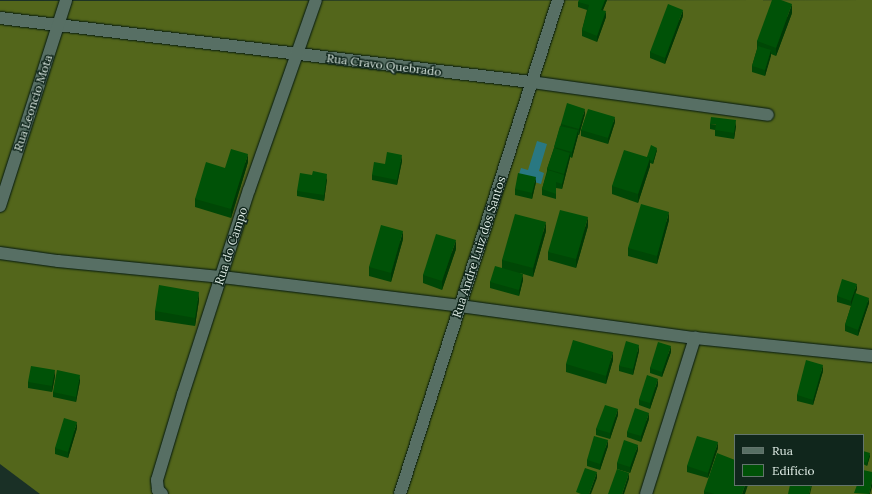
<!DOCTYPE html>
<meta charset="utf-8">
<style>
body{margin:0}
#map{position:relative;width:872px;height:494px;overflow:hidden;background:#1a3026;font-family:Lora,serif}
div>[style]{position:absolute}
.forest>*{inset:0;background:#53661b}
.water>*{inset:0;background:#297882}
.roads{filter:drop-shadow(0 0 1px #03170f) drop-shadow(0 0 1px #03170f)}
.minor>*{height:12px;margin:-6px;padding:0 6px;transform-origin:6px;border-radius:6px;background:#576f64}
.wall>*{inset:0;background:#004706}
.shaded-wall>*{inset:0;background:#003905}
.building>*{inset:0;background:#005207}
span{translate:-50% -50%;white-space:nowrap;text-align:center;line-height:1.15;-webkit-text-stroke:3px #10261c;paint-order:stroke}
.street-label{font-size:12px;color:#ddeae3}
.legend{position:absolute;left:734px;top:434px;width:130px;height:52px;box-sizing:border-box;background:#10261c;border:1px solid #62746c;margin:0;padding:5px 7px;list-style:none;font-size:12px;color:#ddeae3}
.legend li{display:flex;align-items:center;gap:8px;height:20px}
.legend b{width:20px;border:1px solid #62746c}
</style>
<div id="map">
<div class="forest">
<i style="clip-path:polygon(evenodd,872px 0,872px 494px,40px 494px,0 464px,0 1px,872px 0,735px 435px,863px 435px,863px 485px,735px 485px,735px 435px)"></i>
</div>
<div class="water">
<i style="clip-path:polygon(537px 141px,547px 144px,539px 171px,544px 173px,541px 184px,518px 177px,521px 168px,528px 170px)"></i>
</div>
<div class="roads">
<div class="minor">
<i style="left:0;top:18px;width:535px;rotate:6.87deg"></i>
<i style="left:531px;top:82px;width:239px;rotate:7.9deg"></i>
<i style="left:0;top:206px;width:216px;rotate:-72.2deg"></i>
<i style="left:0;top:253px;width:59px;rotate:7.9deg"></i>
<i style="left:58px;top:261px;width:165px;rotate:5.6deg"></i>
<i style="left:222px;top:277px;width:240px;rotate:6.9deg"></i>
<i style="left:460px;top:306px;width:237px;rotate:7.8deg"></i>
<i style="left:695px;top:338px;width:178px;rotate:5.8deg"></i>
<i style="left:162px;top:494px;width:6px;rotate:-135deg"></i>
<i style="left:158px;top:490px;width:10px;rotate:-96deg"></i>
<i style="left:157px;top:480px;width:90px;rotate:-73.2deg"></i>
<i style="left:183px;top:394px;width:214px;rotate:-72.1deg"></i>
<i style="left:249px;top:190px;width:201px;rotate:-70.6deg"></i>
<i style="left:400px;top:494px;width:519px;rotate:-72.26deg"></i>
<i style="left:646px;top:494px;width:164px;rotate:-72.6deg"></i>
</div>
</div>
<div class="wall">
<i style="clip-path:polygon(607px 0,603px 10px,606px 17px,597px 42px,582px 36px,582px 30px,587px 10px,578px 7px,578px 2px)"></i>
<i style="clip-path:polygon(792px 13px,776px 56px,771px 54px,765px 76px,752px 72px,752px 66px,757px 49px,757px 41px)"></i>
<i style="clip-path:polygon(683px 16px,665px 64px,650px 58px,650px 52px)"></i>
<i style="clip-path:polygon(585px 114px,579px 135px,578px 135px,572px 158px,570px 157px,562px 189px,556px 188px,556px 199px,542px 195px,542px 189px,547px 171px,547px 169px,554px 148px,561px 124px)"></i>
<i style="clip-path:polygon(615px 122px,608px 144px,581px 136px,581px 130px)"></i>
<i style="clip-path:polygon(710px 124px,736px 126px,734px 139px,715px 136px,715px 130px,710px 129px)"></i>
<i style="clip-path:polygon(657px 150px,653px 164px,650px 163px,650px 166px,638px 203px,612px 194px,612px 186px,647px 157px)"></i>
<i style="clip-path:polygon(402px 161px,397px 185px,372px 180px,372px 175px)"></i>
<i style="clip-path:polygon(248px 162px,231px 218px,195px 207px,195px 199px,225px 168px)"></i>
<i style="clip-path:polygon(327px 179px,324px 201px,297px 196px,297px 191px)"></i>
<i style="clip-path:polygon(536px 182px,532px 199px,515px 195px,515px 189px)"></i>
<i style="clip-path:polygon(669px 220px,657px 264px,628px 256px,628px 248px)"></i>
<i style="clip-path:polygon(588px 226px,576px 268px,548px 260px,548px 252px)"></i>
<i style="clip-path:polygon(546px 231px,533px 277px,520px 273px,523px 280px,519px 296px,490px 288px,490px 282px,502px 268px,502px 260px)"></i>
<i style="clip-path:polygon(403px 239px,391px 282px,369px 276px,369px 267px)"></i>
<i style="clip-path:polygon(456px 249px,442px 290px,423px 283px,423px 275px)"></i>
<i style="clip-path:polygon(857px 289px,855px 293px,869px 303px,858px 336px,845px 331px,845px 325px,851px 306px,837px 302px,837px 296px)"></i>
<i style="clip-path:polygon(199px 300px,195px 326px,155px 320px,155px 311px)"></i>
<i style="clip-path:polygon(639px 351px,633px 375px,619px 371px,619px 366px)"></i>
<i style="clip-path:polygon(671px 352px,662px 377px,650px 373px,650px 368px)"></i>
<i style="clip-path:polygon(613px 360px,606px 384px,566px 372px,566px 364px)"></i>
<i style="clip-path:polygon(823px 371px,813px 405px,797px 401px,797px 395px)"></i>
<i style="clip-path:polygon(55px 376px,52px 392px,28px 388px,28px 382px)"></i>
<i style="clip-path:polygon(80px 381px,76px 402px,53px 397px,53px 392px)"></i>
<i style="clip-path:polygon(658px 385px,650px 409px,639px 405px,639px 400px)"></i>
<i style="clip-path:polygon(618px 415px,610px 439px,596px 435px,596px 429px)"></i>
<i style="clip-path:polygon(649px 419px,641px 442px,627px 437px,627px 432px)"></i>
<i style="clip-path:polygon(77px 428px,68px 458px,55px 454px,55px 448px)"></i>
<i style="clip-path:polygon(608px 446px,600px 470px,587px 466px,587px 460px)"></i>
<i style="clip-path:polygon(718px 448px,708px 478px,687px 472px,687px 466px)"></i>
<i style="clip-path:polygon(638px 450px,630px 473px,617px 469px,617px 463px)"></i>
<i style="clip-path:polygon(863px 451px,870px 456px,867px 466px,863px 464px)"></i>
<i style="clip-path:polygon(704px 491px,745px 494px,704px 494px)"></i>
</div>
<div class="shaded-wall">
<i style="clip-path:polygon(605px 0,607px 0,601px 15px,601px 10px)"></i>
<i style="clip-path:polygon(792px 4px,792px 13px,776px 56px,776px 48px)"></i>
<i style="clip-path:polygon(683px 10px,683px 16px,665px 64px,665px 58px)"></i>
<i style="clip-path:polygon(606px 11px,606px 17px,597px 42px,597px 36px)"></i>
<i style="clip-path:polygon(771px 50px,771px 56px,765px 76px,765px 70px)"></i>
<i style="clip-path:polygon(585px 109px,585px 114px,579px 135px,579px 129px)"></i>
<i style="clip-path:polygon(615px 117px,615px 122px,608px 144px,608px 138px)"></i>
<i style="clip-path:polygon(736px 120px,736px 126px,734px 139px,734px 133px)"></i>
<i style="clip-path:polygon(578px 130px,578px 136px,572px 158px,572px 152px)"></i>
<i style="clip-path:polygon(657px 148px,657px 150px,653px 164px,653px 161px)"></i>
<i style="clip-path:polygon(570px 153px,570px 158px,562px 189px,562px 184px,564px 177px,564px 174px)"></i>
<i style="clip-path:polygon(248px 154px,248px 162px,231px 218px,231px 209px)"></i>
<i style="clip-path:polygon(402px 155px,402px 161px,397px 185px,397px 180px)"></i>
<i style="clip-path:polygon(650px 158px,650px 166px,638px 203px,638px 194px)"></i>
<i style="clip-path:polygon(327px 174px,327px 179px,324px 201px,324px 195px)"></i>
<i style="clip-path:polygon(536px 177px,536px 182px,532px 199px,532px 193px)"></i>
<i style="clip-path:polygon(669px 212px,669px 220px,657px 264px,657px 256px)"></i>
<i style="clip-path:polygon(588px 217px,588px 226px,576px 268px,576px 259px)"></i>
<i style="clip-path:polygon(546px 222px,546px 231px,533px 277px,533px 268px)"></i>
<i style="clip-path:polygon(403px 231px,403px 239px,391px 282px,391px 273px)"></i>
<i style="clip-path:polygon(456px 240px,456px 249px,442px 290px,442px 281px)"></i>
<i style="clip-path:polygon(523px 274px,523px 280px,519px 296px,519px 290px)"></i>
<i style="clip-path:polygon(857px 284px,857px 289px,851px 307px,851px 301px)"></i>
<i style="clip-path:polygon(199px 292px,199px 300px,195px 326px,195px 318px)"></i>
<i style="clip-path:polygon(869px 298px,869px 303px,858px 336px,858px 330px)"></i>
<i style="clip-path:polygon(639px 345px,639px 351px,633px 375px,633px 369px)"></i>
<i style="clip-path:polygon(671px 346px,671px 352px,662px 377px,662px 372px)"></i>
<i style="clip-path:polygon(613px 352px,613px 360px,606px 384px,606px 376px)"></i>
<i style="clip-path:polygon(823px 365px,823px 371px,813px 405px,813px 400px)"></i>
<i style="clip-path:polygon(55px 370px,55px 376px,52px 392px,52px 386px)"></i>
<i style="clip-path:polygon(80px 375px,80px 381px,76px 402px,76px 397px)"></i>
<i style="clip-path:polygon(658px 379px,658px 385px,650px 409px,650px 403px)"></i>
<i style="clip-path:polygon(618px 409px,618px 415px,610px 439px,610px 433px)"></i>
<i style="clip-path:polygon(649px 413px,649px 419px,641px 442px,641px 436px)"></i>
<i style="clip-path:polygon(77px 422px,77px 428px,68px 458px,68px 452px)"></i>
<i style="clip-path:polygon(608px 440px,608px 446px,600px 470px,600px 464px)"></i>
<i style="clip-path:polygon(718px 442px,718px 448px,708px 478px,708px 473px)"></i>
<i style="clip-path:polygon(638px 445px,638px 450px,630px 473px,630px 467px)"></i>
<i style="clip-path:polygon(870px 453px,870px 456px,867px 466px,867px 463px)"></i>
<i style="clip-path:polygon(597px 472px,597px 478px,591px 494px,589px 494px)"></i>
<i style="clip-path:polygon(629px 473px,629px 479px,624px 494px,622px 494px)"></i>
<i style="clip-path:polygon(872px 481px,872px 487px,870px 494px,869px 494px)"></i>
<i style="clip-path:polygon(745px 485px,748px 485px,745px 494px,742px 494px)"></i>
<i style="clip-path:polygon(811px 485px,812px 485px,810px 494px,809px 494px)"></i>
</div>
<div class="building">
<i style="clip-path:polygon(579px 0,605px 0,601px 10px,606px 11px,597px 36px,582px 30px,589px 5px,578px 2px)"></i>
<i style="clip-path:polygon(772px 0,781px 0,792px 4px,776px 48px,757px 41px)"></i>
<i style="clip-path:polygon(668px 4px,683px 10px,665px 58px,650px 52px)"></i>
<i style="clip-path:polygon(758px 46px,771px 50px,765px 70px,752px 66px)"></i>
<i style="clip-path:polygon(567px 103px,585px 109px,579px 129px,561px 124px)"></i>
<i style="clip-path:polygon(588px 109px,615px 117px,608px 138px,581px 130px)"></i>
<i style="clip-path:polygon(711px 117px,736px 120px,734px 133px,715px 130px,716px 124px,710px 124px)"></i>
<i style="clip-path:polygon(560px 126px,578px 130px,572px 152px,554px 147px)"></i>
<i style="clip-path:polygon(651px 145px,657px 148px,653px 161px,650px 160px,650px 158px,647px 157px)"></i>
<i style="clip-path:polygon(554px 148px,570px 153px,564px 174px,547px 169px)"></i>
<i style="clip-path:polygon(231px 149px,248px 154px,231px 209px,195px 199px,206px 162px,225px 168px)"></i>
<i style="clip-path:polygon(624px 150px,650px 158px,638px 194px,612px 186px)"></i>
<i style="clip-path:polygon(387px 152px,402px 155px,397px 180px,372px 175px,374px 162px,385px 164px)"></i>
<i style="clip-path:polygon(548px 170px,564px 175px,562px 184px,556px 182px,556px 194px,542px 189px)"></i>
<i style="clip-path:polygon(313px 171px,327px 174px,324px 195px,297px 191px,300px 173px,312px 175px)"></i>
<i style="clip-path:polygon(518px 173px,536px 177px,532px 193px,515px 189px)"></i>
<i style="clip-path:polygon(641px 204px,669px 212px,657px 256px,628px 248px)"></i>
<i style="clip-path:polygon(560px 210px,588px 217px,576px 259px,548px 252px)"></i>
<i style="clip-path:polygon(515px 214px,546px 222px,533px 268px,502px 260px)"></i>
<i style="clip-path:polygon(381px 225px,403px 231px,391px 273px,369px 267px)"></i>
<i style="clip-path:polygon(436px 234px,456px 240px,442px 281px,423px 275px)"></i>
<i style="clip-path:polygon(495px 266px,523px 274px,519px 290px,490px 282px)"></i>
<i style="clip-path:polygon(842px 279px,857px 284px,851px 301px,837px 296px)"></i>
<i style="clip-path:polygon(159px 285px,199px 292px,195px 318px,155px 311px)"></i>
<i style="clip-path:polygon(855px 293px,869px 298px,858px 330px,845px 325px)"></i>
<i style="clip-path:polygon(573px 340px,613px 352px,606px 376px,566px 364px)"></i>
<i style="clip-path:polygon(626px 341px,639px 345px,633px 369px,619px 366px)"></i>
<i style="clip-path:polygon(658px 342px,671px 346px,662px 372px,650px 368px)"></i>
<i style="clip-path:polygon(806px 360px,823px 365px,813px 400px,797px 395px)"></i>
<i style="clip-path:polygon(31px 366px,55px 370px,52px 386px,28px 382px)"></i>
<i style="clip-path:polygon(57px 370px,80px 375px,76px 397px,53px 392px)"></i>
<i style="clip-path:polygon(647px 375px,658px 379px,650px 403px,639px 400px)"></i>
<i style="clip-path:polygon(605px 405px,618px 409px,610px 433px,596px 429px)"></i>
<i style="clip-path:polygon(635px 408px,649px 413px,641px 436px,627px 432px)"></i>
<i style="clip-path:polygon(64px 418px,77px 422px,68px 452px,55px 448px)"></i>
<i style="clip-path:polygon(594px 436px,608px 440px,600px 464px,587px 460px)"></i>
<i style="clip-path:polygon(697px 436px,718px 442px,708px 473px,687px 466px)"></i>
<i style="clip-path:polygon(624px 440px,638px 445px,630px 467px,617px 463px)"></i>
<i style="clip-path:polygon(863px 451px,870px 453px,867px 463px,863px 461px)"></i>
<i style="clip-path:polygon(717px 453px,735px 460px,735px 485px,745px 485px,742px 494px,714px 494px,704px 491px)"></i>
<i style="clip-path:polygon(585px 468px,597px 472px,589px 494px,581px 494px,576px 492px)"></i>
<i style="clip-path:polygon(617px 469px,629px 473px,622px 494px,608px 494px)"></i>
<i style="clip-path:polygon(863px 470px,872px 472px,872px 481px,869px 494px,854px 493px,857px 485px,863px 485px)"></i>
<i style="clip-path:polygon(790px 485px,811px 485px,809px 494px,788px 494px)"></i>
</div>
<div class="street-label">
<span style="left:384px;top:65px;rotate:7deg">Rua Cravo Quebrado</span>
<span style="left:33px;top:103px;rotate:-72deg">Rua Leoncio Mota</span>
<span style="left:231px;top:246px;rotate:-72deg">Rua do Campo</span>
<span style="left:479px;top:247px;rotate:-72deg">Rua Andre Luiz dos Santos</span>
</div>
<ul class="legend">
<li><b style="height:5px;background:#576f64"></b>Rua</li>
<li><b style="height:11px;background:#005207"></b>Edifício</li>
</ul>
</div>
